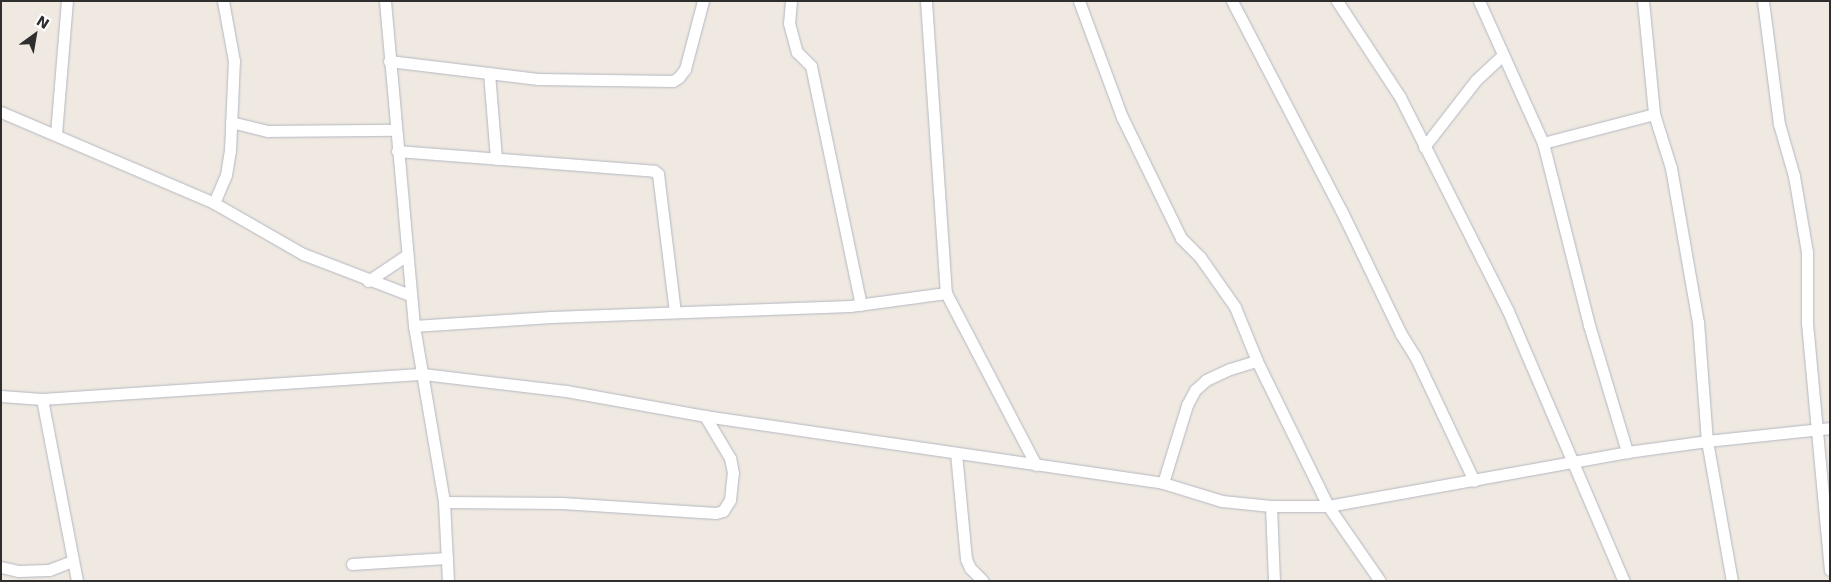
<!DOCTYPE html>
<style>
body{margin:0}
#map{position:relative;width:1831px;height:582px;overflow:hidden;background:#efe9e1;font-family:"DejaVu Sans",sans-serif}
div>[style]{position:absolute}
.roads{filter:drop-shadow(0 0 1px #b4b7c1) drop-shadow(0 0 1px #b4b7c1)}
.minor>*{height:11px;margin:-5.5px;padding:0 5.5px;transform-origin:5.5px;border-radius:5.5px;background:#fff}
span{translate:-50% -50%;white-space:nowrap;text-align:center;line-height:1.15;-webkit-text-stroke:4px #fff;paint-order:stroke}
.frame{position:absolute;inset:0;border:2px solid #2e2e2e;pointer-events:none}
.north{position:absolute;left:10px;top:10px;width:50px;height:50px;-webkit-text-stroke:4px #fff;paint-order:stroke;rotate:32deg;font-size:14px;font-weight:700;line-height:20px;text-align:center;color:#2e2e2e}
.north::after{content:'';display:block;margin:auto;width:18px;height:22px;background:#2e2e2e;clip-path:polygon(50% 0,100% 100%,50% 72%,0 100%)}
</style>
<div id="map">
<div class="roads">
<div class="minor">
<i style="left:385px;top:1px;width:326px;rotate:84.9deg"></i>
<i style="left:414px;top:326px;width:179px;rotate:80.3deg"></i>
<i style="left:444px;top:502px;width:79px;rotate:87.1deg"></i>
<i style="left:791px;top:1px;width:22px;rotate:95deg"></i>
<i style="left:789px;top:23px;width:30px;rotate:75deg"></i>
<i style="left:797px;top:52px;width:20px;rotate:45deg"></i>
<i style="left:811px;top:66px;width:244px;rotate:78.2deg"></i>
<i style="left:926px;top:1px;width:293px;rotate:86.1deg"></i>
<i style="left:1079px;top:1px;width:124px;rotate:69.7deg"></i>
<i style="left:1122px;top:117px;width:135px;rotate:64deg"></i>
<i style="left:1181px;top:238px;width:27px;rotate:45deg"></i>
<i style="left:1200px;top:257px;width:61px;rotate:55deg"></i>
<i style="left:1235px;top:307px;width:58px;rotate:67.8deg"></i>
<i style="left:1257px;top:361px;width:161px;rotate:63.9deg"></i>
<i style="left:1328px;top:506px;width:91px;rotate:55.3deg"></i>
<i style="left:1232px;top:1px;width:236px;rotate:62.5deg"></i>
<i style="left:1341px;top:210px;width:138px;rotate:64.2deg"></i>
<i style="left:1401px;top:334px;width:26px;rotate:58deg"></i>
<i style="left:1415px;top:356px;width:138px;rotate:64.7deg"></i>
<i style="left:1337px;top:1px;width:115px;rotate:56.7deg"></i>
<i style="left:1400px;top:97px;width:240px;rotate:63.2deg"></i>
<i style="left:1508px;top:311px;width:294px;rotate:66.8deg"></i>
<i style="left:1479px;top:1px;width:156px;rotate:65.7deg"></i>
<i style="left:1543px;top:143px;width:188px;rotate:75.8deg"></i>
<i style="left:1589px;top:325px;width:133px;rotate:73.3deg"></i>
<i style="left:1643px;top:1px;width:114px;rotate:84.4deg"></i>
<i style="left:1654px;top:114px;width:57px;rotate:72.5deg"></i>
<i style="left:1671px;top:168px;width:156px;rotate:80.1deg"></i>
<i style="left:1698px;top:322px;width:119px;rotate:85.7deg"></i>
<i style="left:1707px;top:441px;width:142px;rotate:79.9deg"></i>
<i style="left:1763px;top:1px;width:124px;rotate:82.6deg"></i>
<i style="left:1779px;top:124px;width:54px;rotate:73.9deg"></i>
<i style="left:1794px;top:176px;width:77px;rotate:80.3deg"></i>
<i style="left:1807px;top:252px;width:71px;rotate:90deg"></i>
<i style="left:1807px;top:323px;width:248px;rotate:84.7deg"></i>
<i style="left:389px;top:61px;width:150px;rotate:6.9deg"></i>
<i style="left:538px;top:79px;width:135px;rotate:0.8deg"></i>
<i style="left:673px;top:81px;width:7px;rotate:-34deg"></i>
<i style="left:679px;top:77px;width:10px;rotate:-53deg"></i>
<i style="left:685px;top:69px;width:70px;rotate:-75.2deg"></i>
<i style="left:489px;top:73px;width:86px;rotate:85.3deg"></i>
<i style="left:1px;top:112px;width:232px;rotate:23.1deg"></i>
<i style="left:214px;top:203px;width:103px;rotate:29.8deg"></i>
<i style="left:303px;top:254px;width:115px;rotate:21deg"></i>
<i style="left:231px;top:122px;width:38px;rotate:14deg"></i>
<i style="left:268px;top:131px;width:127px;rotate:-0.5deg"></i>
<i style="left:56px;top:134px;width:133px;rotate:-85.3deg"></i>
<i style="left:1543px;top:143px;width:115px;rotate:-14.6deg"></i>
<i style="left:1424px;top:147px;width:85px;rotate:-52.2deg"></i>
<i style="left:1476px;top:80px;width:37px;rotate:-43deg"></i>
<i style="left:397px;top:151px;width:258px;rotate:4.4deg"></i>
<i style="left:654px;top:171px;width:5px;rotate:37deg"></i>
<i style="left:658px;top:174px;width:139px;rotate:83deg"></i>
<i style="left:214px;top:203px;width:30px;rotate:-67deg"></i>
<i style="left:226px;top:175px;width:24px;rotate:-81deg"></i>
<i style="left:230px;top:151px;width:90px;rotate:-87.5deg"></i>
<i style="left:234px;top:61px;width:61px;rotate:-100.4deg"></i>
<i style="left:368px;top:281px;width:47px;rotate:-33.7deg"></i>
<i style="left:414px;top:326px;width:137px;rotate:-3.8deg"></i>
<i style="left:551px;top:317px;width:299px;rotate:-2.1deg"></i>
<i style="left:850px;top:306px;width:97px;rotate:-7.7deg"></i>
<i style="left:946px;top:293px;width:194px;rotate:62.4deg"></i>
<i style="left:1px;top:396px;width:41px;rotate:4.2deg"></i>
<i style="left:42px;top:399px;width:382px;rotate:-3.8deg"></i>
<i style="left:423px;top:374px;width:144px;rotate:6.8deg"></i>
<i style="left:566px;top:391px;width:141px;rotate:10.2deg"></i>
<i style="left:705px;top:416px;width:463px;rotate:8.3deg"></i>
<i style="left:1163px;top:483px;width:62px;rotate:17deg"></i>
<i style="left:1222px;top:501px;width:49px;rotate:5.8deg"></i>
<i style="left:1271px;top:506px;width:57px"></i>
<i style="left:1328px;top:506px;width:304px;rotate:-10.2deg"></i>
<i style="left:1627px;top:452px;width:81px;rotate:-7.8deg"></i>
<i style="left:1707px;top:441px;width:124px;rotate:-6deg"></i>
<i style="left:42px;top:399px;width:185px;rotate:79.1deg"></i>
<i style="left:956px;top:453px;width:106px;rotate:84.6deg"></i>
<i style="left:966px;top:559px;width:10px;rotate:66deg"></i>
<i style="left:970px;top:568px;width:18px;rotate:45deg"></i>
<i style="left:1163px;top:483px;width:82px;rotate:-72.9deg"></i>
<i style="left:1187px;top:405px;width:17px;rotate:-62deg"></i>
<i style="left:1195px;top:390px;width:15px;rotate:-42deg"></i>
<i style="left:1206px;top:380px;width:26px;rotate:-25deg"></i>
<i style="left:1230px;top:369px;width:28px;rotate:-17deg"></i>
<i style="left:444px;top:502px;width:118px;rotate:0.5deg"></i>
<i style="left:562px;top:503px;width:154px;rotate:3.7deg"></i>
<i style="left:716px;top:513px;width:7px;rotate:-16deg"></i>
<i style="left:723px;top:511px;width:13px;rotate:-58deg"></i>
<i style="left:730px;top:500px;width:27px;rotate:-84deg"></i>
<i style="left:733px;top:473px;width:15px;rotate:-101deg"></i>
<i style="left:730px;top:458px;width:49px;rotate:-120.8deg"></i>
<i style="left:1271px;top:506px;width:75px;rotate:87.7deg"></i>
<i style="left:352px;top:564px;width:95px;rotate:-3.6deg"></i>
<i style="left:1px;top:567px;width:17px;rotate:13deg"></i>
<i style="left:18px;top:571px;width:31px;rotate:-2deg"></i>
<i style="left:49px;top:570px;width:26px;rotate:-21deg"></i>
</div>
</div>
<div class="frame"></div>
<div class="north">N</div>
</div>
